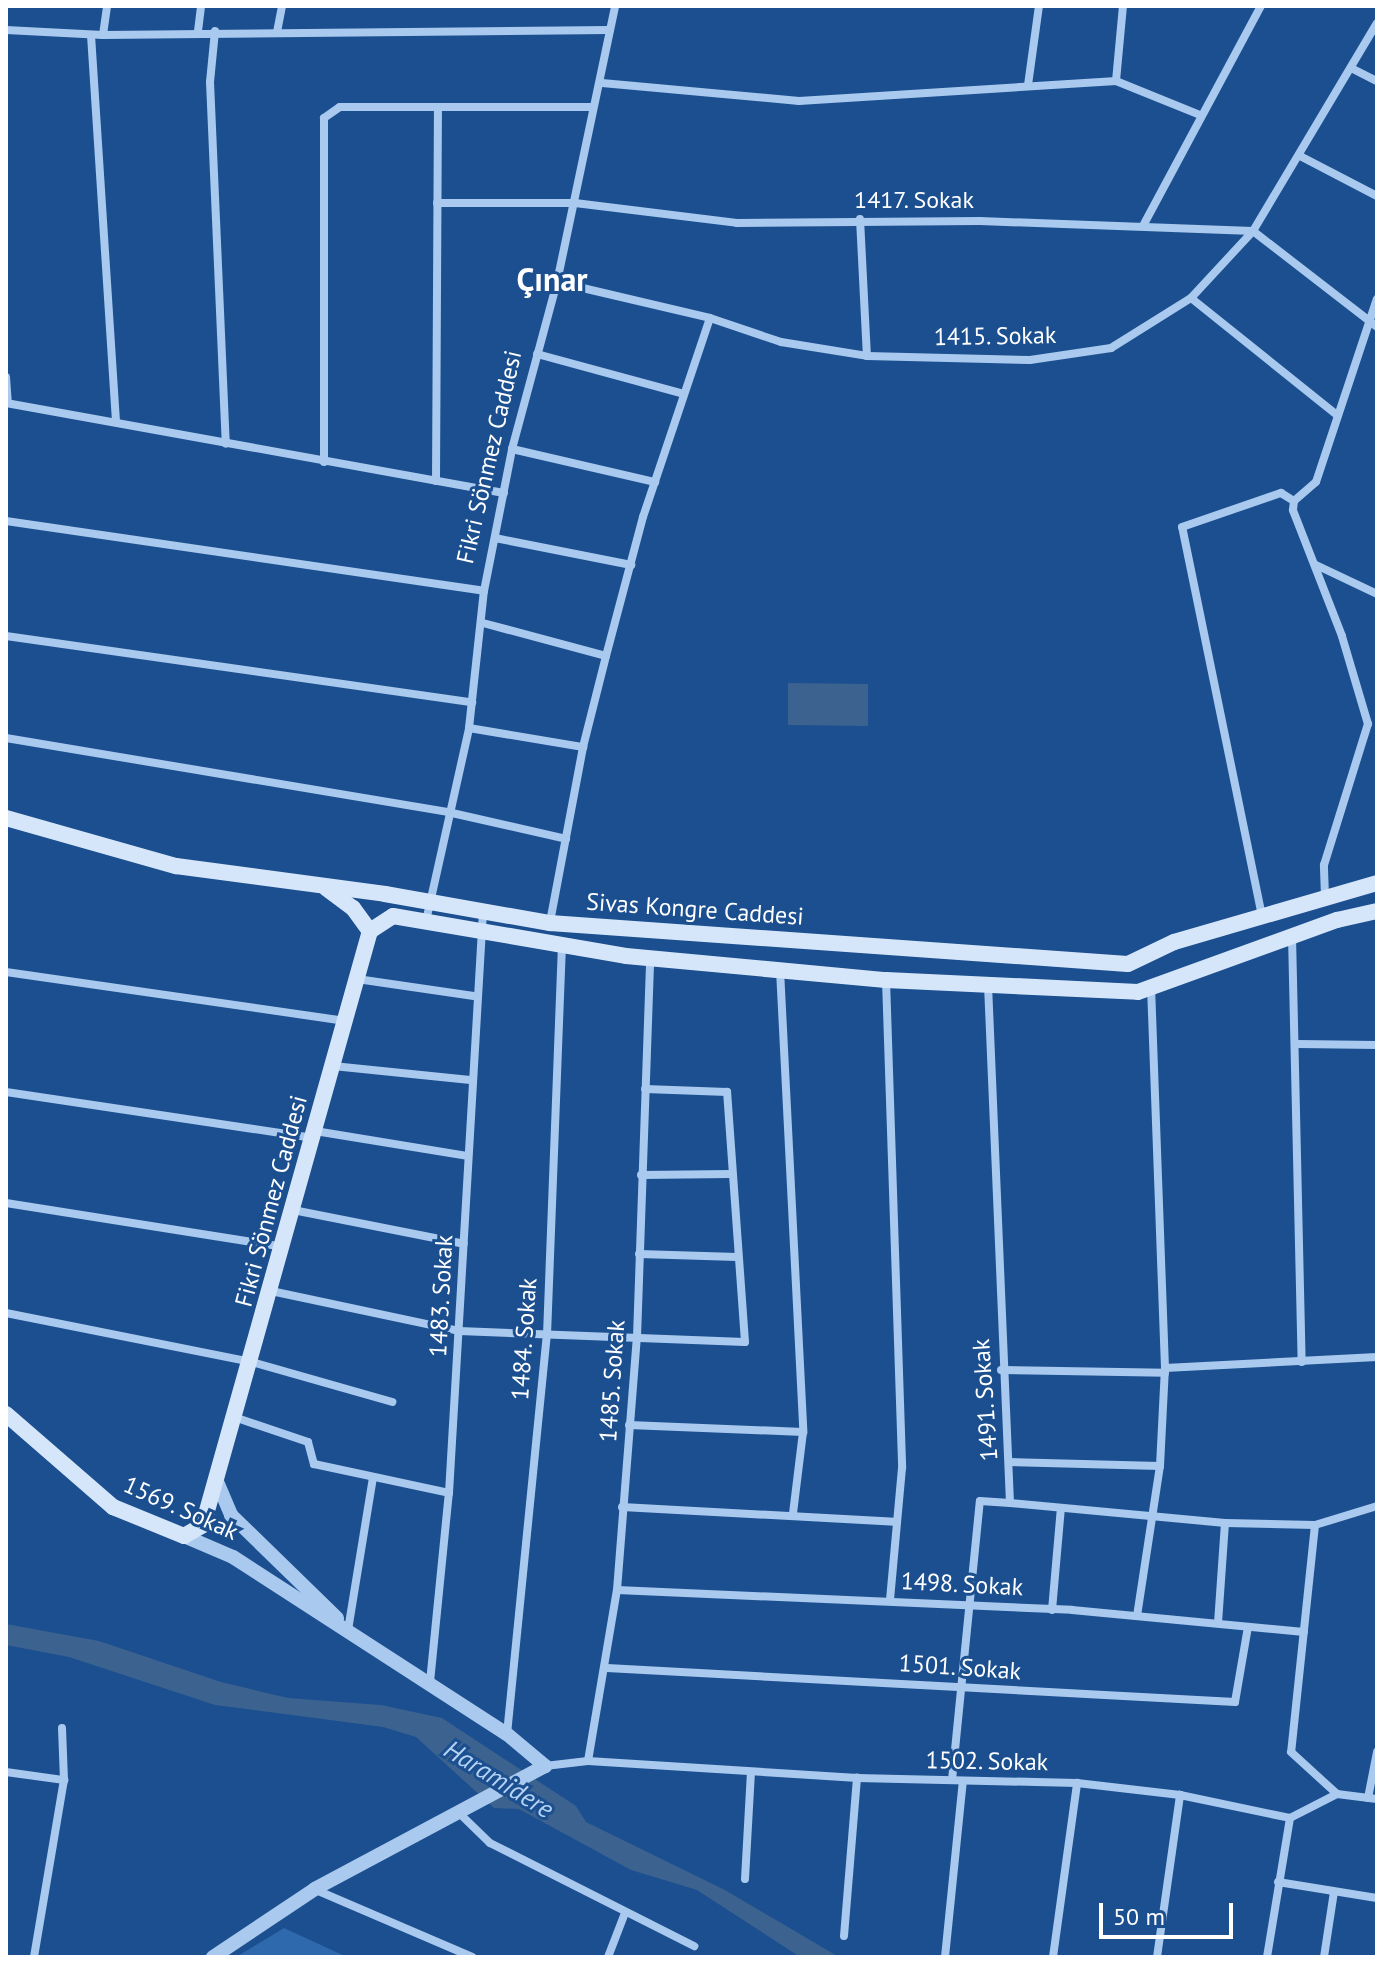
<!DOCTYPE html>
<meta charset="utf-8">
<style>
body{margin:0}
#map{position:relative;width:1383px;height:1963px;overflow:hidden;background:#1b4f8f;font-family:"PT Sans",sans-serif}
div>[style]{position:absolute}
.green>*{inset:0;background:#2e69ad}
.water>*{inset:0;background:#3c6290}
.minor>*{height:8px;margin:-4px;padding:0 4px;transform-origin:4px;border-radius:4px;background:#a9c9ee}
.tertiary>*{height:14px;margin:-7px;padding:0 7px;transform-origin:7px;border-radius:7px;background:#a9c9ee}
.secondary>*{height:16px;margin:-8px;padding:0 8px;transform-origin:8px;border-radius:8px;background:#d6e6fa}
span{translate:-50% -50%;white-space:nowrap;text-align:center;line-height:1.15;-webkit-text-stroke:6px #1b4f8f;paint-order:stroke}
.street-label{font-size:24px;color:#fff}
.water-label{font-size:26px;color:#b5d3f5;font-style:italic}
.district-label{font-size:32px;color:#fff;font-weight:700}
.frame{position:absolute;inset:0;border:8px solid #fff;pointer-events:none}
.scale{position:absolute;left:1099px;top:1903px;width:134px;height:36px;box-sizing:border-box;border:4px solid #fff;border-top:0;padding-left:10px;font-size:24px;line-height:28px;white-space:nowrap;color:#fff;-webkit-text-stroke:6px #1b4f8f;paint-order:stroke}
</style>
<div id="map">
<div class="green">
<i style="clip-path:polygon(284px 1928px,347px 1957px,236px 1957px)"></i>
</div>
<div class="water">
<i style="clip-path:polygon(788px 683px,868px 684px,868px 726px,788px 725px)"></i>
<i style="clip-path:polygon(6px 1624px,99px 1641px,221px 1682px,288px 1698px,381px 1705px,442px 1718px,576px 1806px,586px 1822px,725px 1890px,839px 1957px,800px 1957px,697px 1890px,631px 1870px,519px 1809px,494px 1808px,416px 1737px,383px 1727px,215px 1705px,69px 1657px,6px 1645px)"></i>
</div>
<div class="minor">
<i style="left:6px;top:30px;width:97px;rotate:3deg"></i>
<i style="left:103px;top:35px;width:507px;rotate:-0.57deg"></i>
<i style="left:198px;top:31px;width:25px;rotate:-83deg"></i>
<i style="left:215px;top:31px;width:51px;rotate:95.6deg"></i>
<i style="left:210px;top:82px;width:362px;rotate:87.5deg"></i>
<i style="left:277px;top:32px;width:26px;rotate:-79deg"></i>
<i style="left:91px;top:35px;width:388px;rotate:86.3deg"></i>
<i style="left:103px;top:35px;width:29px;rotate:-82deg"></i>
<i style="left:1351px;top:68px;width:29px;rotate:27deg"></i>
<i style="left:1116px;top:81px;width:75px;rotate:-84.7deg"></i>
<i style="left:602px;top:83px;width:198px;rotate:5.2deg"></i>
<i style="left:799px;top:101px;width:318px;rotate:-3.6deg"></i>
<i style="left:1116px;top:81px;width:91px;rotate:22deg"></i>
<i style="left:1028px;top:85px;width:80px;rotate:-82.1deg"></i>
<i style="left:1300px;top:156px;width:87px;rotate:27.5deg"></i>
<i style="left:437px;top:203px;width:138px"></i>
<i style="left:575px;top:203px;width:163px;rotate:7deg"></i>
<i style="left:737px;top:223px;width:243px;rotate:-0.5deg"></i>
<i style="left:980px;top:221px;width:273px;rotate:2.1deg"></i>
<i style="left:1253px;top:231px;width:157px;rotate:37.7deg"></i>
<i style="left:860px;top:219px;width:137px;rotate:87.1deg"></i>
<i style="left:1144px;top:224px;width:247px;rotate:-61.8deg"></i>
<i style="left:557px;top:282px;width:157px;rotate:13.2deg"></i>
<i style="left:710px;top:318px;width:75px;rotate:18.7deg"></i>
<i style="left:781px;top:342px;width:87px;rotate:9.2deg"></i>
<i style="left:867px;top:356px;width:163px;rotate:1.4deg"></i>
<i style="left:1030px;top:360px;width:82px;rotate:-8.4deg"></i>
<i style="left:1111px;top:348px;width:94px;rotate:-32deg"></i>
<i style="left:1191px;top:298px;width:91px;rotate:-47.2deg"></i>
<i style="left:1253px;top:231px;width:242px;rotate:-59.2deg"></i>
<i style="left:1191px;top:298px;width:186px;rotate:38.7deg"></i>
<i style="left:537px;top:354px;width:152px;rotate:15.2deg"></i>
<i style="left:6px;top:377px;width:26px;rotate:86deg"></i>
<i style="left:6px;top:403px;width:506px;rotate:10.24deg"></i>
<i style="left:512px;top:449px;width:147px;rotate:13deg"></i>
<i style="left:324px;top:462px;width:344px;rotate:-90deg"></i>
<i style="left:324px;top:118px;width:19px;rotate:-35deg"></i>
<i style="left:340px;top:107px;width:253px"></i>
<i style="left:436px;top:481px;width:371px;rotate:-89.7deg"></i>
<i style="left:6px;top:521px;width:483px;rotate:8.3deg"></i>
<i style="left:495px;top:538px;width:139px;rotate:11.2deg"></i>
<i style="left:1316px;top:565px;width:68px;rotate:25.4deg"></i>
<i style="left:483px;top:623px;width:127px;rotate:15deg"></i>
<i style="left:6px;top:636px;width:471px;rotate:8.1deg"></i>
<i style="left:469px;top:728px;width:116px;rotate:9.5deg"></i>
<i style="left:6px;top:738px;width:452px;rotate:9.5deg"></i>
<i style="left:452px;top:813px;width:117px;rotate:12.8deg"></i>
<i style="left:1325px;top:897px;width:32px;rotate:-92deg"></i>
<i style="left:1324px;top:865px;width:148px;rotate:-72.7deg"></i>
<i style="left:1368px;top:724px;width:92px;rotate:-106.5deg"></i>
<i style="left:1342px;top:636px;width:135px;rotate:-111.3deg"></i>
<i style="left:1293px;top:510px;width:9px;rotate:-84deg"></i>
<i style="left:1294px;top:501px;width:29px;rotate:-41deg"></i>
<i style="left:1316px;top:482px;width:193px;rotate:-71.6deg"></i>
<i style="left:1262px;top:916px;width:397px;rotate:-101.6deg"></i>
<i style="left:1182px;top:527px;width:105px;rotate:-19deg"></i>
<i style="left:1281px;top:493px;width:15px;rotate:32deg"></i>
<i style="left:426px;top:921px;width:198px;rotate:-77.4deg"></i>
<i style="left:469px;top:728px;width:138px;rotate:-83.8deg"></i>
<i style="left:484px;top:591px;width:145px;rotate:-78.8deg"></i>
<i style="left:512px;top:449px;width:173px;rotate:-74.9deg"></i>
<i style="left:557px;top:282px;width:282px;rotate:-78.1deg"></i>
<i style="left:550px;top:922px;width:178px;rotate:-79.3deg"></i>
<i style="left:583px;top:747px;width:94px;rotate:-75.8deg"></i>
<i style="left:606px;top:656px;width:144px;rotate:-75.1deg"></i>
<i style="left:643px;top:517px;width:210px;rotate:-71.4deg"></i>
<i style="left:1292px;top:936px;width:426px;rotate:88.7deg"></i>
<i style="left:780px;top:970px;width:463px;rotate:87.1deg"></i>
<i style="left:803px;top:1432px;width:83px;rotate:97deg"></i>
<i style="left:6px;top:972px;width:343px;rotate:8.2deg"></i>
<i style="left:357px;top:979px;width:118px;rotate:8.3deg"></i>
<i style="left:886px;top:980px;width:488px;rotate:88.1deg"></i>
<i style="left:902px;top:1468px;width:133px;rotate:95.2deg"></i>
<i style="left:1297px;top:1044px;width:80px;rotate:0.7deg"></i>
<i style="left:333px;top:1066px;width:138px;rotate:5.8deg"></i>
<i style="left:6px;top:1092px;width:309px;rotate:8.5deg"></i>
<i style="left:315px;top:1131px;width:154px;rotate:9.3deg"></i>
<i style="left:641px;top:1175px;width:90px;rotate:-0.6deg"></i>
<i style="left:6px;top:1203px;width:280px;rotate:9deg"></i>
<i style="left:293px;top:1210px;width:174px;rotate:11.2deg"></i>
<i style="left:639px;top:1254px;width:98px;rotate:1.8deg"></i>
<i style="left:271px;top:1291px;width:192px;rotate:12deg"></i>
<i style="left:459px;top:1331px;width:286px;rotate:2.2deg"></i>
<i style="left:745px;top:1342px;width:251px;rotate:-94.1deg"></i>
<i style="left:727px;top:1092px;width:82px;rotate:-177.9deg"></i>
<i style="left:6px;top:1313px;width:251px;rotate:11.3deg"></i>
<i style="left:252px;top:1362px;width:146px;rotate:15.9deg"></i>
<i style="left:1165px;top:1368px;width:212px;rotate:-3deg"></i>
<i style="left:1001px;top:1370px;width:164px;rotate:1deg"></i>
<i style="left:237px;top:1418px;width:75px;rotate:18.7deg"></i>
<i style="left:308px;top:1442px;width:23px;rotate:75deg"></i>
<i style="left:314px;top:1464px;width:138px;rotate:12.1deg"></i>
<i style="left:629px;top:1425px;width:174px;rotate:2.3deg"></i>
<i style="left:1009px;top:1462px;width:151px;rotate:1.5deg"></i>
<i style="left:1010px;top:1503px;width:216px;rotate:5.3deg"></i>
<i style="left:1225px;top:1523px;width:90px;rotate:1.3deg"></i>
<i style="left:1315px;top:1525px;width:65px;rotate:-17deg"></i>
<i style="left:622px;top:1507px;width:273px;rotate:3.1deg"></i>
<i style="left:1315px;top:1525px;width:228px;rotate:96deg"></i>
<i style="left:1291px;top:1752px;width:62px;rotate:42.4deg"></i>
<i style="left:617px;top:1590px;width:455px;rotate:2.5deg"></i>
<i style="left:1072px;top:1610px;width:233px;rotate:5.4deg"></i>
<i style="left:1052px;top:1610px;width:102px;rotate:-85deg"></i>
<i style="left:1137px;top:1616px;width:152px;rotate:-81.3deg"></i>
<i style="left:1160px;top:1466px;width:98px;rotate:-87.1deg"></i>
<i style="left:1165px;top:1368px;width:381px;rotate:-92.1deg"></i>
<i style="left:1218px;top:1623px;width:100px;rotate:-86deg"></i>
<i style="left:348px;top:1630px;width:155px;rotate:-80.7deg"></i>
<i style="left:607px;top:1668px;width:629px;rotate:3.1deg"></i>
<i style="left:1235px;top:1702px;width:76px;rotate:-80.2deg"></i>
<i style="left:430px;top:1682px;width:190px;rotate:-84.3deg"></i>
<i style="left:449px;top:1493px;width:582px;rotate:-86.65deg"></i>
<i style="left:507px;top:1734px;width:401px;rotate:-84.3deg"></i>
<i style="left:547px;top:1335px;width:389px;rotate:-87.8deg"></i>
<i style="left:588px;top:1761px;width:270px;rotate:3.6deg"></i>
<i style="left:857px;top:1778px;width:220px;rotate:1.3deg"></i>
<i style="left:1077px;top:1783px;width:104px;rotate:6.6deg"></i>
<i style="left:1180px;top:1795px;width:112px;rotate:11.8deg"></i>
<i style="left:1290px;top:1818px;width:53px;rotate:-27.1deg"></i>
<i style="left:1337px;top:1794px;width:40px;rotate:7.1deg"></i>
<i style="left:545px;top:1766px;width:43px;rotate:-6.6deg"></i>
<i style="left:588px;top:1761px;width:173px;rotate:-80.4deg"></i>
<i style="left:617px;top:1590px;width:254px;rotate:-85.5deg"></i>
<i style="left:637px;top:1337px;width:379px;rotate:-88deg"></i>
<i style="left:6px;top:1772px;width:59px;rotate:7.9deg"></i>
<i style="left:952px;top:1780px;width:280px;rotate:-84.3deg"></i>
<i style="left:980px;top:1501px;width:30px;rotate:4deg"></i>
<i style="left:1010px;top:1503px;width:519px;rotate:-92.43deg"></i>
<i style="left:1368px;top:1798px;width:47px;rotate:-78.9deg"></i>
<i style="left:457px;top:1811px;width:46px;rotate:44.1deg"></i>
<i style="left:490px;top:1843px;width:229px;rotate:26.8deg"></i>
<i style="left:745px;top:1879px;width:107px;rotate:-86.8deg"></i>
<i style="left:1278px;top:1882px;width:100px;rotate:9.2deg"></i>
<i style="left:316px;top:1890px;width:170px;rotate:23.2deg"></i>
<i style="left:844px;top:1936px;width:159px;rotate:-85.3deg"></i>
<i style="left:34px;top:1957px;width:180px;rotate:-80.4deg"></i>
<i style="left:64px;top:1780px;width:52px;rotate:-92.2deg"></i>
<i style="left:608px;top:1957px;width:47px;rotate:-68.9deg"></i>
<i style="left:945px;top:1957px;width:177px;rotate:-84.2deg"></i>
<i style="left:1053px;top:1957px;width:176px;rotate:-82.1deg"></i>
<i style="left:1157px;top:1957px;width:164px;rotate:-81.9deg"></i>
<i style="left:1267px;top:1957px;width:141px;rotate:-80.6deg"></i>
<i style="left:1324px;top:1957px;width:66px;rotate:-81.3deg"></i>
</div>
<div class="tertiary">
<i style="left:218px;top:1484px;width:34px;rotate:67deg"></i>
<i style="left:231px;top:1515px;width:148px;rotate:44.2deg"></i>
<i style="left:184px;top:1536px;width:53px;rotate:23.2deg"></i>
<i style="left:233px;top:1557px;width:326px;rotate:32.9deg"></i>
<i style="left:507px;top:1734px;width:50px;rotate:40.1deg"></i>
<i style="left:545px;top:1766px;width:261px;rotate:151.9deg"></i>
<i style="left:315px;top:1889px;width:123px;rotate:146.3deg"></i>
</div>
<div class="secondary">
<i style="left:6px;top:818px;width:177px;rotate:15.8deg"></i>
<i style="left:176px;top:866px;width:211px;rotate:7.6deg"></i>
<i style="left:385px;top:894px;width:168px;rotate:10deg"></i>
<i style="left:550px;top:923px;width:579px;rotate:4.06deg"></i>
<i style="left:1128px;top:964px;width:51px;rotate:-25.6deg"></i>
<i style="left:1174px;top:942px;width:211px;rotate:-16.2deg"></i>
<i style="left:326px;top:888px;width:34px;rotate:37deg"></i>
<i style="left:353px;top:908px;width:29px;rotate:54deg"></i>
<i style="left:370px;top:931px;width:27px;rotate:-33deg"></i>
<i style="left:393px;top:916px;width:236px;rotate:9.7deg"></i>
<i style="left:626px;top:956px;width:261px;rotate:5.3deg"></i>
<i style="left:886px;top:980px;width:252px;rotate:2.7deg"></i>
<i style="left:1138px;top:992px;width:212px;rotate:-19.9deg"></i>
<i style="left:1337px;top:920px;width:41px;rotate:-12.7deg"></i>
<i style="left:6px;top:1414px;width:142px;rotate:41deg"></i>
<i style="left:113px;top:1507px;width:77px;rotate:22.2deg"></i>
<i style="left:184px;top:1536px;width:22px;rotate:-30deg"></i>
<i style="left:203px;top:1525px;width:617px;rotate:-74.3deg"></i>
</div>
<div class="street-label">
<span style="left:914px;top:200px">1417. Sokak</span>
<span style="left:995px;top:336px;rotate:-1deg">1415. Sokak</span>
<span style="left:489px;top:457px;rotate:-77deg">Fikri Sönmez Caddesi</span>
<span style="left:695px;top:909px;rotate:4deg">Sivas Kongre Caddesi</span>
<span style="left:271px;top:1201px;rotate:-75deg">Fikri Sönmez Caddesi</span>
<span style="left:441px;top:1296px;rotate:-87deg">1483. Sokak</span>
<span style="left:524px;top:1339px;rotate:-86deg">1484. Sokak</span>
<span style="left:612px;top:1381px;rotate:-86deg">1485. Sokak</span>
<span style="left:985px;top:1400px;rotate:-94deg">1491. Sokak</span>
<span style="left:181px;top:1508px;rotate:24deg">1569. Sokak</span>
<span style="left:962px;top:1584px;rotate:3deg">1498. Sokak</span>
<span style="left:960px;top:1667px;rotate:4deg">1501. Sokak</span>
<span style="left:987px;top:1761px;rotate:1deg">1502. Sokak</span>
</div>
<div class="water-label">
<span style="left:499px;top:1779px;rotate:32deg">Haramidere</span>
</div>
<div class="district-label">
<span style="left:552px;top:279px">Çınar</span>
</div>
<div class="frame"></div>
<div class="scale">50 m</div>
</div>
